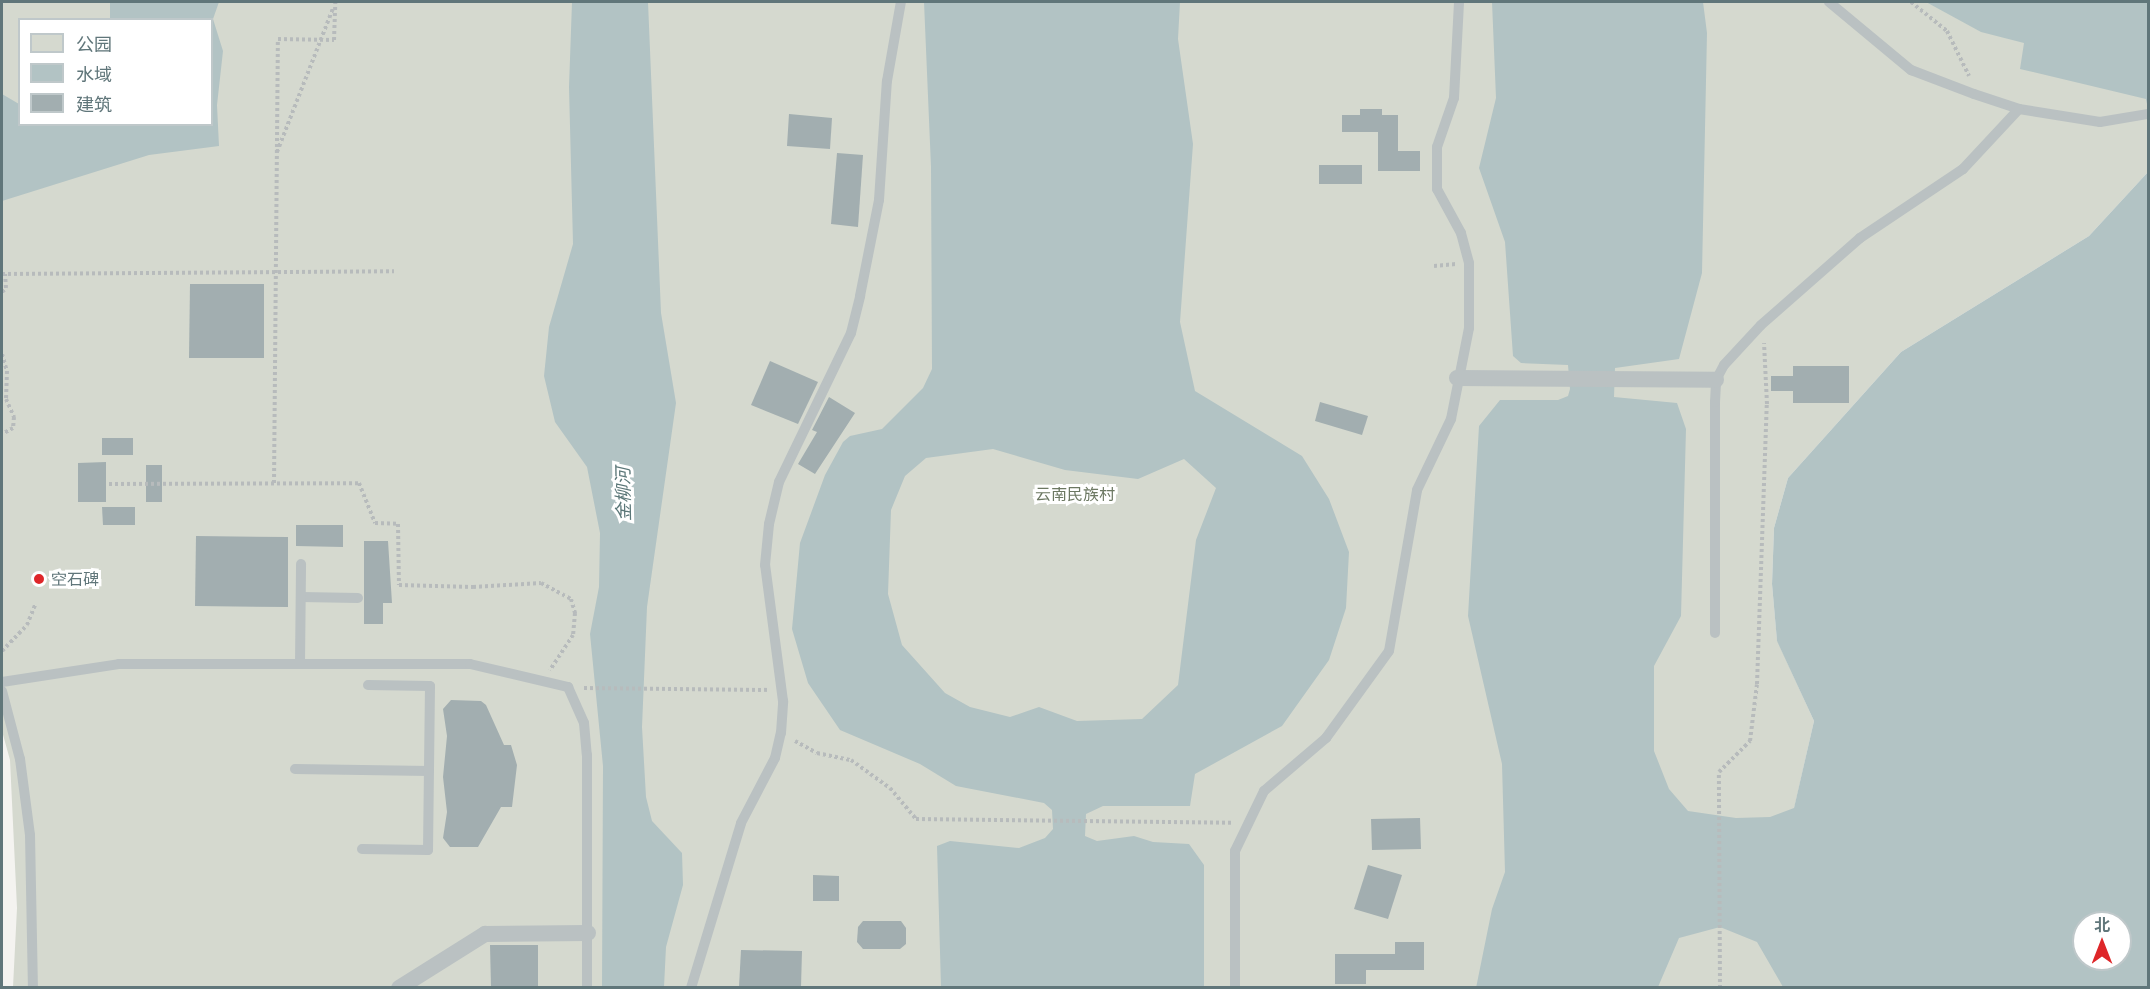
<!DOCTYPE html>
<meta charset="utf-8">
<style>
body{margin:0}
#map{position:relative;width:2150px;height:989px;overflow:hidden;background:#f4f3f0;font-family:"PT Sans Narrow","Noto Sans SC",sans-serif}
div>[style]{position:absolute}
.green>*{inset:0;background:#d5d9cf}
.water>*{inset:0;background:#b2c3c4}
.building>*{inset:0;background:#a2aeb0}
.path>*{height:4px;margin-top:-2px;transform-origin:0;background:repeating-linear-gradient(90deg,#b7bbbc 0 3px,transparent 0 6px)}
.service>*{height:10px;margin:-5px;padding:0 5px;transform-origin:5px;border-radius:5px;background:#bac1c2}
.pedestrian>*{height:16px;margin:-8px;padding:0 8px;transform-origin:8px;border-radius:8px;background:#bac1c2}
.dots>*{width:16px;height:16px;translate:-50% -50%;box-sizing:border-box;border:3px solid #fff;border-radius:50%}
span{translate:-50% -50%;white-space:nowrap;text-align:center;line-height:1.15;-webkit-text-stroke:6px #fff;paint-order:stroke}
.park-label{font-size:16px;color:#6c7862}
.poi-label{font-size:16px;color:#60767a}
.left{translate:0 -50%;text-align:left}
.water-label{font-size:18px;color:#5a7677;font-style:italic}
.frame{position:absolute;inset:0;border:3px solid #60767a;pointer-events:none}
.legend{position:absolute;left:18px;top:18px;width:195px;height:108px;box-sizing:border-box;background:#fff;border:2px solid #bfc8ca;margin:0;padding:8px 10px;list-style:none;font-size:18px;color:#60767a}
.legend li{display:flex;align-items:center;gap:12px;height:30px}
.legend b{width:30px;border:2px solid #bfc8ca}
.north{position:absolute;left:2072px;top:911px;width:60px;height:60px;box-sizing:border-box;background:#fff;border:2px solid #bfc8ca;border-radius:50%;rotate:0deg;font-size:16px;font-weight:700;line-height:24px;text-align:center;color:#60767a}
.north::after{content:'';display:block;margin:auto;width:21px;height:27px;background:#de2629;clip-path:polygon(50% 0,100% 100%,50% 72%,0 100%)}
</style>
<div id="map">
<div class="green">
<i style="clip-path:polygon(evenodd,2px 2px,2148px 2px,2148px 172px,2089px 236px,1901px 352px,1788px 478px,1774px 528px,1772px 584px,1777px 640px,1814px 721px,1794px 809px,1783px 987px,13px 987px,17px 908px,10px 760px,2px 731px,2px 2px,20px 20px,212px 20px,212px 124px,20px 124px,20px 20px)"></i>
</div>
<div class="water">
<i style="clip-path:polygon(110px 2px,219px 2px,213px 19px,223px 51px,217px 105px,219px 146px,149px 155px,2px 201px,2px 94px,19px 104px,20px 124px,212px 124px,212px 20px,110px 19px)"></i>
<i style="clip-path:polygon(572px 2px,648px 2px,661px 313px,676px 403px,647px 607px,642px 727px,646px 797px,652px 821px,682px 853px,683px 885px,666px 947px,664px 987px,602px 987px,603px 766px,590px 634px,599px 587px,600px 533px,587px 467px,555px 422px,544px 376px,549px 327px,573px 244px,569px 87px)"></i>
<i style="clip-path:polygon(evenodd,924px 2px,1180px 2px,1178px 39px,1193px 144px,1180px 322px,1195px 391px,1302px 456px,1329px 499px,1349px 552px,1346px 608px,1329px 660px,1282px 726px,1195px 774px,1190px 806px,1103px 806px,1086px 814px,1085px 836px,1097px 841px,1134px 836px,1153px 842px,1189px 844px,1204px 865px,1204px 987px,941px 987px,937px 846px,950px 841px,1019px 848px,1045px 838px,1053px 829px,1052px 810px,1044px 803px,956px 786px,920px 764px,840px 730px,808px 683px,792px 629px,800px 543px,825px 475px,843px 442px,850px 436px,882px 429px,923px 388px,932px 369px,931px 167px,924px 2px,993px 449px,1065px 470px,1138px 479px,1184px 459px,1216px 488px,1196px 540px,1178px 685px,1142px 719px,1077px 721px,1039px 707px,1010px 717px,970px 707px,945px 693px,902px 645px,888px 594px,891px 510px,905px 476px,926px 458px,993px 449px)"></i>
<i style="clip-path:polygon(evenodd,1492px 2px,1703px 2px,1707px 33px,1702px 273px,1679px 359px,1615px 368px,1614px 397px,1677px 403px,1686px 429px,1681px 616px,1654px 666px,1654px 751px,1669px 789px,1688px 811px,1736px 818px,1770px 817px,1794px 808px,1814px 721px,1777px 641px,1772px 584px,1774px 528px,1788px 478px,1901px 352px,2089px 236px,2148px 172px,2148px 987px,1783px 987px,1757px 942px,1720px 927px,1679px 938px,1658px 987px,1476px 988px,1492px 909px,1505px 872px,1502px 764px,1468px 616px,1479px 426px,1500px 400px,1558px 400px,1568px 396px,1570px 389px,1568px 365px,1521px 363px,1513px 356px,1505px 242px,1479px 168px,1496px 98px,1492px 2px,2084px 923px,2120px 923px,2120px 959px,2084px 959px,2084px 923px)"></i>
<i style="clip-path:polygon(1926px 2px,2148px 2px,2148px 109px,2146px 99px,2020px 69px,2024px 43px,1981px 32px)"></i>
</div>
<div class="building">
<i style="clip-path:polygon(1360px 109px,1382px 109px,1382px 115px,1398px 115px,1398px 151px,1420px 151px,1420px 171px,1378px 171px,1378px 132px,1342px 132px,1342px 115px,1360px 115px)"></i>
<i style="clip-path:polygon(789px 114px,832px 118px,830px 149px,787px 146px)"></i>
<i style="clip-path:polygon(837px 153px,863px 155px,858px 227px,831px 224px)"></i>
<i style="clip-path:polygon(1319px 165px,1362px 165px,1362px 184px,1319px 184px)"></i>
<i style="clip-path:polygon(190px 284px,264px 284px,264px 358px,189px 358px)"></i>
<i style="clip-path:polygon(770px 361px,818px 382px,798px 424px,751px 405px)"></i>
<i style="clip-path:polygon(1793px 366px,1849px 366px,1849px 403px,1793px 403px,1793px 391px,1771px 391px,1771px 376px,1793px 376px)"></i>
<i style="clip-path:polygon(829px 397px,855px 413px,815px 474px,798px 464px,817px 432px,812px 430px)"></i>
<i style="clip-path:polygon(1320px 402px,1368px 416px,1362px 435px,1315px 421px)"></i>
<i style="clip-path:polygon(102px 438px,133px 438px,133px 455px,102px 455px)"></i>
<i style="clip-path:polygon(106px 462px,106px 502px,78px 502px,78px 463px)"></i>
<i style="clip-path:polygon(146px 465px,162px 465px,162px 502px,146px 502px)"></i>
<i style="clip-path:polygon(102px 507px,135px 507px,135px 525px,103px 525px)"></i>
<i style="clip-path:polygon(296px 525px,343px 525px,343px 547px,296px 546px)"></i>
<i style="clip-path:polygon(196px 536px,288px 537px,288px 607px,195px 606px)"></i>
<i style="clip-path:polygon(364px 541px,388px 541px,392px 603px,383px 603px,383px 624px,364px 624px)"></i>
<i style="clip-path:polygon(451px 700px,481px 701px,486px 705px,504px 745px,511px 745px,517px 765px,512px 807px,501px 807px,478px 847px,450px 847px,443px 838px,447px 812px,443px 777px,447px 736px,443px 709px)"></i>
<i style="clip-path:polygon(1420px 818px,1421px 849px,1372px 850px,1371px 819px)"></i>
<i style="clip-path:polygon(1368px 865px,1402px 875px,1388px 919px,1354px 909px)"></i>
<i style="clip-path:polygon(813px 875px,839px 876px,839px 901px,813px 901px)"></i>
<i style="clip-path:polygon(863px 921px,901px 921px,906px 928px,906px 944px,900px 949px,863px 949px,857px 942px,858px 927px)"></i>
<i style="clip-path:polygon(1395px 942px,1424px 942px,1424px 970px,1366px 970px,1366px 984px,1335px 984px,1335px 954px,1395px 954px)"></i>
<i style="clip-path:polygon(490px 945px,538px 945px,538px 987px,491px 987px)"></i>
<i style="clip-path:polygon(741px 950px,802px 951px,801px 987px,739px 987px)"></i>
</div>
<div class="path">
<i style="left:1911px;top:2px;width:46px;rotate:38.9deg"></i>
<i style="left:1947px;top:31px;width:50px;rotate:63.9deg"></i>
<i style="left:277px;top:152px;width:155px;rotate:-68.7deg"></i>
<i style="left:1434px;top:266px;width:22px;rotate:-5deg"></i>
<i style="left:2px;top:274px;width:392px;rotate:-0.4deg"></i>
<i style="left:2px;top:292px;width:6px;rotate:-45deg"></i>
<i style="left:6px;top:288px;width:14px;rotate:-94deg"></i>
<i style="left:2px;top:354px;width:18px;rotate:74deg"></i>
<i style="left:7px;top:371px;width:28px;rotate:92deg"></i>
<i style="left:6px;top:399px;width:20px;rotate:66deg"></i>
<i style="left:14px;top:417px;width:11px;rotate:95deg"></i>
<i style="left:13px;top:428px;width:13px;rotate:151deg"></i>
<i style="left:274px;top:483px;width:444px;rotate:-89.5deg"></i>
<i style="left:278px;top:39px;width:56px;rotate:1deg"></i>
<i style="left:334px;top:40px;width:38px;rotate:-88deg"></i>
<i style="left:109px;top:484px;width:250px;rotate:-0.2deg"></i>
<i style="left:359px;top:483px;width:43px;rotate:68.2deg"></i>
<i style="left:375px;top:523px;width:23px;rotate:2deg"></i>
<i style="left:398px;top:524px;width:61px;rotate:89.1deg"></i>
<i style="left:399px;top:585px;width:74px;rotate:1.5deg"></i>
<i style="left:473px;top:587px;width:68px;rotate:-3.4deg"></i>
<i style="left:541px;top:583px;width:34px;rotate:28deg"></i>
<i style="left:571px;top:599px;width:15px;rotate:74deg"></i>
<i style="left:575px;top:613px;width:22px;rotate:95deg"></i>
<i style="left:573px;top:635px;width:42px;rotate:123.3deg"></i>
<i style="left:2px;top:651px;width:36px;rotate:-46deg"></i>
<i style="left:27px;top:625px;width:22px;rotate:-68deg"></i>
<i style="left:584px;top:688px;width:185px;rotate:0.6deg"></i>
<i style="left:795px;top:741px;width:25px;rotate:29deg"></i>
<i style="left:817px;top:753px;width:35px;rotate:12deg"></i>
<i style="left:851px;top:760px;width:48px;rotate:35.7deg"></i>
<i style="left:890px;top:788px;width:40px;rotate:50deg"></i>
<i style="left:916px;top:819px;width:317px;rotate:0.7deg"></i>
<i style="left:1720px;top:988px;width:216px;rotate:-90.3deg"></i>
<i style="left:1719px;top:772px;width:44px;rotate:-45deg"></i>
<i style="left:1750px;top:741px;width:57px;rotate:-83deg"></i>
<i style="left:1757px;top:684px;width:280px;rotate:-88deg"></i>
<i style="left:1767px;top:404px;width:61px;rotate:-92.8deg"></i>
</div>
<div class="service">
<i style="left:1829px;top:2px;width:107px;rotate:39.7deg"></i>
<i style="left:1911px;top:70px;width:67px;rotate:20.9deg"></i>
<i style="left:1974px;top:94px;width:47px;rotate:18.4deg"></i>
<i style="left:2019px;top:109px;width:82px;rotate:9.1deg"></i>
<i style="left:2100px;top:122px;width:49px;rotate:-9.5deg"></i>
<i style="left:301px;top:597px;width:57px;rotate:1deg"></i>
<i style="left:1715px;top:633px;width:231px;rotate:-90deg"></i>
<i style="left:1715px;top:402px;width:22px;rotate:-87deg"></i>
<i style="left:1716px;top:380px;width:17px;rotate:-62deg"></i>
<i style="left:1724px;top:365px;width:54px;rotate:-47.2deg"></i>
<i style="left:1761px;top:325px;width:132px;rotate:-41.3deg"></i>
<i style="left:1860px;top:238px;width:124px;rotate:-33.8deg"></i>
<i style="left:1963px;top:169px;width:82px;rotate:-47deg"></i>
<i style="left:300px;top:664px;width:100px;rotate:-89.4deg"></i>
<i style="left:2px;top:682px;width:118px;rotate:-8.7deg"></i>
<i style="left:119px;top:664px;width:351px"></i>
<i style="left:470px;top:664px;width:101px;rotate:13.2deg"></i>
<i style="left:568px;top:687px;width:39px;rotate:66deg"></i>
<i style="left:584px;top:723px;width:32px;rotate:85deg"></i>
<i style="left:587px;top:755px;width:233px;rotate:90deg"></i>
<i style="left:2px;top:691px;width:70px;rotate:75.2deg"></i>
<i style="left:20px;top:759px;width:77px;rotate:82.5deg"></i>
<i style="left:30px;top:835px;width:153px;rotate:88.9deg"></i>
<i style="left:295px;top:769px;width:134px;rotate:0.9deg"></i>
<i style="left:362px;top:849px;width:66px;rotate:0.9deg"></i>
<i style="left:428px;top:850px;width:164px;rotate:-89.3deg"></i>
<i style="left:430px;top:686px;width:62px;rotate:-179.1deg"></i>
<i style="left:691px;top:988px;width:172px;rotate:-73.1deg"></i>
<i style="left:741px;top:823px;width:73px;rotate:-62.4deg"></i>
<i style="left:775px;top:758px;width:26px;rotate:-77deg"></i>
<i style="left:781px;top:733px;width:32px;rotate:-86deg"></i>
<i style="left:783px;top:701px;width:137px;rotate:-97.5deg"></i>
<i style="left:765px;top:565px;width:41px;rotate:-84.4deg"></i>
<i style="left:769px;top:524px;width:43px;rotate:-76.6deg"></i>
<i style="left:779px;top:482px;width:165px;rotate:-64.2deg"></i>
<i style="left:851px;top:333px;width:38px;rotate:-76deg"></i>
<i style="left:860px;top:296px;width:98px;rotate:-78.8deg"></i>
<i style="left:879px;top:200px;width:119px;rotate:-86.2deg"></i>
<i style="left:887px;top:81px;width:80px;rotate:-80deg"></i>
<i style="left:1235px;top:988px;width:137px;rotate:-90deg"></i>
<i style="left:1235px;top:851px;width:67px;rotate:-64.2deg"></i>
<i style="left:1264px;top:791px;width:82px;rotate:-40.5deg"></i>
<i style="left:1326px;top:738px;width:107px;rotate:-54.1deg"></i>
<i style="left:1389px;top:651px;width:163px;rotate:-80.1deg"></i>
<i style="left:1417px;top:490px;width:79px;rotate:-64.4deg"></i>
<i style="left:1451px;top:419px;width:93px;rotate:-78.8deg"></i>
<i style="left:1469px;top:328px;width:65px;rotate:-90deg"></i>
<i style="left:1469px;top:263px;width:31px;rotate:-105deg"></i>
<i style="left:1461px;top:233px;width:50px;rotate:-118.6deg"></i>
<i style="left:1437px;top:189px;width:42px;rotate:-90deg"></i>
<i style="left:1437px;top:147px;width:52px;rotate:-70.9deg"></i>
<i style="left:1454px;top:98px;width:96px;rotate:-87deg"></i>
</div>
<div class="pedestrian">
<i style="left:1457px;top:378px;width:259px;rotate:0.4deg"></i>
<i style="left:399px;top:988px;width:102px;rotate:-32.1deg"></i>
<i style="left:485px;top:934px;width:103px;rotate:-0.6deg"></i>
</div>
<div class="dots">
<i style="left:39px;top:579px;background:#de2629"></i>
</div>
<div class="park-label">
<span style="left:1075px;top:494px">云南民族村</span>
</div>
<div class="poi-label">
<span class="left" style="left:51px;top:579px">空石碑</span>
</div>
<div class="water-label">
<span style="left:624px;top:494px;rotate:-91deg">金柳河</span>
</div>
<div class="frame"></div>
<ul class="legend">
<li><b style="height:16px;background:#d5d9cf"></b>公园</li>
<li><b style="height:16px;background:#b2c3c4"></b>水域</li>
<li><b style="height:16px;background:#a2aeb0"></b>建筑</li>
</ul>
<div class="north">北</div>
</div>
